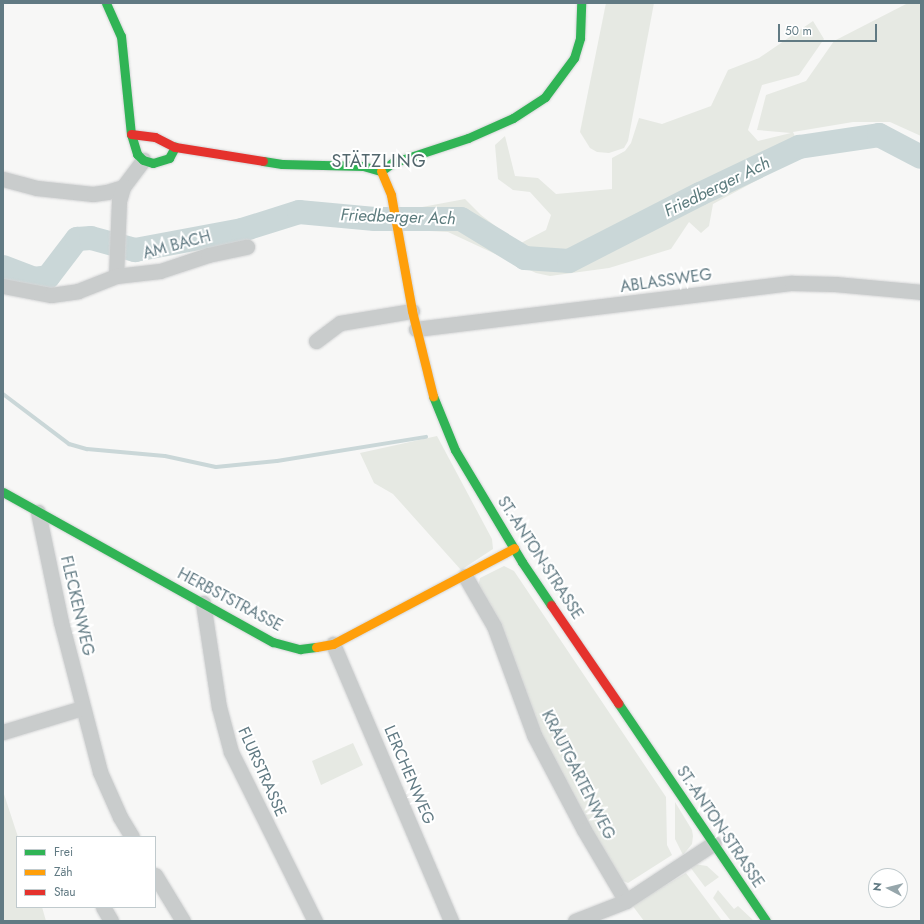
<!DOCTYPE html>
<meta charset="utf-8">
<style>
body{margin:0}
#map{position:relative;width:924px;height:924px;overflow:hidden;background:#f7f7f6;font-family:Jost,sans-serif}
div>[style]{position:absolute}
.green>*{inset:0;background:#e6e9e3}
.stream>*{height:4px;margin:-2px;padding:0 2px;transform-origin:2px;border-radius:2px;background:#cad7d8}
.river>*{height:24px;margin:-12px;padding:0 12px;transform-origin:12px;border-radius:12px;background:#cad7d8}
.roads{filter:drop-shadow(0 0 1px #d4d5d6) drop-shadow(0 0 1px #d4d5d6)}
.street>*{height:15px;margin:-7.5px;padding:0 7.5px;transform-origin:7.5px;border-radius:7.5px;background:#c9cccc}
.fast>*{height:9px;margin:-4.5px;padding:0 4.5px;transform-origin:4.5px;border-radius:4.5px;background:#30b455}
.slow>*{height:9px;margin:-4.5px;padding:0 4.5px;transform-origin:4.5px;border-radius:4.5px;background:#ff9f0a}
.jam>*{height:9px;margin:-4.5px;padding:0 4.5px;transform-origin:4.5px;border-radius:4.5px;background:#e5322d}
span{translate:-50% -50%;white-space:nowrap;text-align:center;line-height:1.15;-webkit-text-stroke:4px #fff;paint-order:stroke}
.street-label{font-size:16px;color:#617a83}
.water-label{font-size:17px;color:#5c7b7d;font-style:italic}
.quarter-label{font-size:18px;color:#53676d;letter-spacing:1px}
.frame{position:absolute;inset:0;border:4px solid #617a83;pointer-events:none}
.legend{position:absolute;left:16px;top:836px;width:140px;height:72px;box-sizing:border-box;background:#fff;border:1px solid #c0cacd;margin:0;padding:5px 7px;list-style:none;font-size:12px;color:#617a83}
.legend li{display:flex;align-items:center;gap:8px;height:20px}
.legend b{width:20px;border:1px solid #c0cacd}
.north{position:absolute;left:868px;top:868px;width:40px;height:40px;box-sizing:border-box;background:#fff;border:1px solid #c0cacd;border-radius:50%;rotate:277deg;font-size:11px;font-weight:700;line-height:16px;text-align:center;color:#617a83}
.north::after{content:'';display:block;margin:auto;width:14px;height:18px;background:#96a6ab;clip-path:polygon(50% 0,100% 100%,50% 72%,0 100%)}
.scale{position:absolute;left:778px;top:24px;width:99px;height:18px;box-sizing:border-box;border:2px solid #617a83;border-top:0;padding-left:5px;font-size:12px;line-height:14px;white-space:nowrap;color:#617a83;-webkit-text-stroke:3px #fff;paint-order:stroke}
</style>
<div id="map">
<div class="green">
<i style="clip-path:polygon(606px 3px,654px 3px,628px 141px,624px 148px,609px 153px,597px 152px,590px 148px,580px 132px)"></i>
<i style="clip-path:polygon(908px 3px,921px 3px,921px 136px,890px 122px,853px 122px,793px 132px,804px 155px,713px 204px,709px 226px,701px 233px,689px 222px,671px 249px,609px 268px,550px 276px,536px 273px,448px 232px,411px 230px,406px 210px,465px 199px,481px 215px,519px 244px,546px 230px,551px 215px,530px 192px,513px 190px,498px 179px,495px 145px,505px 136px,515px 176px,538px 178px,556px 194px,612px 189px,612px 158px,625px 151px,631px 143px,639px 118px,662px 124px,711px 106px,728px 70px,759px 58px,813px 21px,824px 39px,799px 75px,762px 85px,748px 130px,758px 141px,791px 133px,757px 130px,766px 95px,806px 81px,834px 41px)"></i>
<i style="clip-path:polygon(437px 436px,492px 539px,493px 549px,461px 570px,393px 494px,374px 483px,360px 453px)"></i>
<i style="clip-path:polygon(504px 566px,514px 571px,666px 797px,667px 845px,672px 855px,628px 883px,621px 880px,614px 871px,532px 718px,478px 587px,480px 578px)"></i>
<i style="clip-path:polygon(353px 743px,363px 765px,321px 785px,312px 761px)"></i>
<i style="clip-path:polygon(3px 791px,18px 837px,17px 907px,42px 907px,46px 921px,3px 921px)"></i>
<i style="clip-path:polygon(675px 802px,692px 830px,693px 836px,692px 844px,683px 855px,675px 839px)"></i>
<i style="clip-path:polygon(694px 864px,707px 866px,719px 877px,705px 887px,690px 867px)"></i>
<i style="clip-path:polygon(686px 873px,722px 921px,644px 921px,632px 905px)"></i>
<i style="clip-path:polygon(718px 890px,734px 909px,738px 906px,754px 921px,731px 921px,713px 898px)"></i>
</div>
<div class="stream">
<i style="left:3px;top:394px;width:83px;rotate:37.1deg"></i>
<i style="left:69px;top:444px;width:19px;rotate:16deg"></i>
<i style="left:87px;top:449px;width:78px;rotate:5.1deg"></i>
<i style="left:165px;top:456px;width:52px;rotate:12.2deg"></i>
<i style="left:216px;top:467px;width:61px;rotate:-5.6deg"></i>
<i style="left:277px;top:461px;width:151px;rotate:-9.2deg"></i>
</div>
<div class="river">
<i style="left:3px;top:267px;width:33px;rotate:21deg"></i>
<i style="left:34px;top:279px;width:14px;rotate:-8deg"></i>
<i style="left:48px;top:277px;width:48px;rotate:-52.7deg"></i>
<i style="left:77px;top:239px;width:14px;rotate:-4deg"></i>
<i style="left:91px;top:238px;width:46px;rotate:15.3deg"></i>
<i style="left:135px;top:250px;width:109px;rotate:-10.6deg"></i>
<i style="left:242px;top:230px;width:60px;rotate:-17.5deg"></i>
<i style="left:299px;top:212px;width:76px;rotate:5.3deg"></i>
<i style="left:375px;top:219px;width:86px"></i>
<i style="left:461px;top:219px;width:75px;rotate:31.4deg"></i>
<i style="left:525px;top:258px;width:44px;rotate:3.9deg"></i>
<i style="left:569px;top:261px;width:147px;rotate:-27.1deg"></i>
<i style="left:700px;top:194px;width:110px;rotate:-25.4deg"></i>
<i style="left:799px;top:147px;width:81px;rotate:-8.5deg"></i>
<i style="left:879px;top:135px;width:47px;rotate:27.6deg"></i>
</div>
<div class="roads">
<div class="street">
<i style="left:3px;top:179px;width:35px;rotate:15deg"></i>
<i style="left:37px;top:188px;width:56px;rotate:6.1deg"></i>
<i style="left:93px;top:194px;width:14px;rotate:-8deg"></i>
<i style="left:107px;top:192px;width:17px;rotate:-17deg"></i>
<i style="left:123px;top:187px;width:34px;rotate:-53deg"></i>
<i style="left:116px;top:276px;width:75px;rotate:-87.7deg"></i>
<i style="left:119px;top:201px;width:15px;rotate:-74deg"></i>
<i style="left:3px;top:286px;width:49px;rotate:10.6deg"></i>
<i style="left:51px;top:295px;width:27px;rotate:-8deg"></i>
<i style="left:78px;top:291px;width:41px;rotate:-21.5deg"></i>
<i style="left:116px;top:276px;width:44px;rotate:-6.5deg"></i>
<i style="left:160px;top:271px;width:51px;rotate:-18.4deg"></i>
<i style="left:208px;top:255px;width:40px;rotate:-12deg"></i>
<i style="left:416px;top:329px;width:379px;rotate:-7deg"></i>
<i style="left:792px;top:283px;width:43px;rotate:1.3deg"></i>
<i style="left:835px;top:284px;width:86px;rotate:5.3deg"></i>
<i style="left:316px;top:341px;width:30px;rotate:-37deg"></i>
<i style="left:340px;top:323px;width:73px;rotate:-9.5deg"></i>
<i style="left:38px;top:512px;width:112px;rotate:78.2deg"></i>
<i style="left:61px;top:622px;width:155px;rotate:75.4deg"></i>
<i style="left:100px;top:772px;width:49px;rotate:66deg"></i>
<i style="left:120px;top:817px;width:23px;rotate:59deg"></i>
<i style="left:465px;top:576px;width:58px;rotate:59.9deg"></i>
<i style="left:494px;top:626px;width:116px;rotate:69.8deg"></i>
<i style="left:534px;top:735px;width:107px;rotate:62.2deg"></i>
<i style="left:584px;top:830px;width:82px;rotate:59.4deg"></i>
<i style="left:203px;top:603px;width:105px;rotate:81.3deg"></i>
<i style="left:219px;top:707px;width:47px;rotate:75.1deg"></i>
<i style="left:231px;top:752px;width:189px;rotate:63.6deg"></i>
<i style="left:333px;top:644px;width:301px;rotate:66.9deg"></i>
<i style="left:3px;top:732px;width:83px;rotate:-16.9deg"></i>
<i style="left:155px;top:875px;width:54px;rotate:58.7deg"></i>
<i style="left:103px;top:907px;width:16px;rotate:60deg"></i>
<i style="left:575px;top:921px;width:55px;rotate:-21.4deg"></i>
<i style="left:626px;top:901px;width:105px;rotate:-33.4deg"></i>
</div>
<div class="fast">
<i style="left:106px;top:3px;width:36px;rotate:66deg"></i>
<i style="left:121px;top:36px;width:99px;rotate:84.2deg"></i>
<i style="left:131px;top:134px;width:21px;rotate:73deg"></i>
<i style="left:137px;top:154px;width:8px;rotate:45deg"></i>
<i style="left:143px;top:160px;width:10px;rotate:17deg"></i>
<i style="left:153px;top:163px;width:17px;rotate:-17deg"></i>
<i style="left:169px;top:158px;width:13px;rotate:-61deg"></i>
<i style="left:263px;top:161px;width:19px;rotate:9deg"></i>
<i style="left:282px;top:164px;width:81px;rotate:1.4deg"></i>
<i style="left:363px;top:166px;width:19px;rotate:16deg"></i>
<i style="left:381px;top:171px;width:14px;rotate:-36deg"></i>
<i style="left:392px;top:163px;width:80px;rotate:-18.2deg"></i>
<i style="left:468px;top:138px;width:49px;rotate:-24deg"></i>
<i style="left:513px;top:118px;width:38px;rotate:-33deg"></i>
<i style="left:545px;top:97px;width:49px;rotate:-53.4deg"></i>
<i style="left:574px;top:58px;width:21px;rotate:-73deg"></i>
<i style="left:580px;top:38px;width:35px;rotate:-88deg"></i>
<i style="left:433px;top:396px;width:58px;rotate:67.8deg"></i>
<i style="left:455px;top:450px;width:131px;rotate:59.1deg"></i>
<i style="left:522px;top:562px;width:52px;rotate:56deg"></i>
<i style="left:3px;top:492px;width:309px;rotate:29.1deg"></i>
<i style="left:273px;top:642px;width:28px;rotate:15deg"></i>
<i style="left:300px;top:649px;width:16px;rotate:-7deg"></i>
<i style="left:618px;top:703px;width:263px;rotate:55.8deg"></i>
</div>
<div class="slow">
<i style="left:381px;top:171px;width:26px;rotate:67deg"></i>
<i style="left:391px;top:195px;width:118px;rotate:79.7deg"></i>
<i style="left:412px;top:311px;width:88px;rotate:76.1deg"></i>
<i style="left:316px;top:647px;width:17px;rotate:-10deg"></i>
<i style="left:333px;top:644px;width:205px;rotate:-27.9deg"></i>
</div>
<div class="jam">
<i style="left:131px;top:134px;width:24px;rotate:7deg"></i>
<i style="left:155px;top:137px;width:22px;rotate:27deg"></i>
<i style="left:175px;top:147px;width:89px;rotate:9deg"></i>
<i style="left:551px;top:605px;width:119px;rotate:55.6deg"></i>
</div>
</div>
<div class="street-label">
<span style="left:177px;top:245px;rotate:-15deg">AM BACH</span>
<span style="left:666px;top:281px;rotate:-8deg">ABLASSWEG</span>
<span style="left:540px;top:558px;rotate:57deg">ST.-ANTON-STRASSE</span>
<span style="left:230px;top:600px;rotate:28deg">HERBSTSTRASSE</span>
<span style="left:77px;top:606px;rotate:77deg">FLECKENWEG</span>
<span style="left:262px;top:772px;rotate:66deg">FLURSTRASSE</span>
<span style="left:409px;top:775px;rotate:67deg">LERCHENWEG</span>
<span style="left:578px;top:775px;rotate:63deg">KRAUTGARTENWEG</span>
<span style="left:720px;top:827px;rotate:56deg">ST.-ANTON-STRASSE</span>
</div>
<div class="water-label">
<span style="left:717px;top:187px;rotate:-26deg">Friedberger Ach</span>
<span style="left:398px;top:217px;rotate:2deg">Friedberger Ach</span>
</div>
<div class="quarter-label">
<span style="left:379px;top:161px">STÄTZLING</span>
</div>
<div class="frame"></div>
<ul class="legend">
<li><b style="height:5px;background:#30b455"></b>Frei</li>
<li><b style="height:5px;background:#ff9f0a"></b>Zäh</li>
<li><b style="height:5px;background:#e5322d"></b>Stau</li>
</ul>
<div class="north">N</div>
<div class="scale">50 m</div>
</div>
